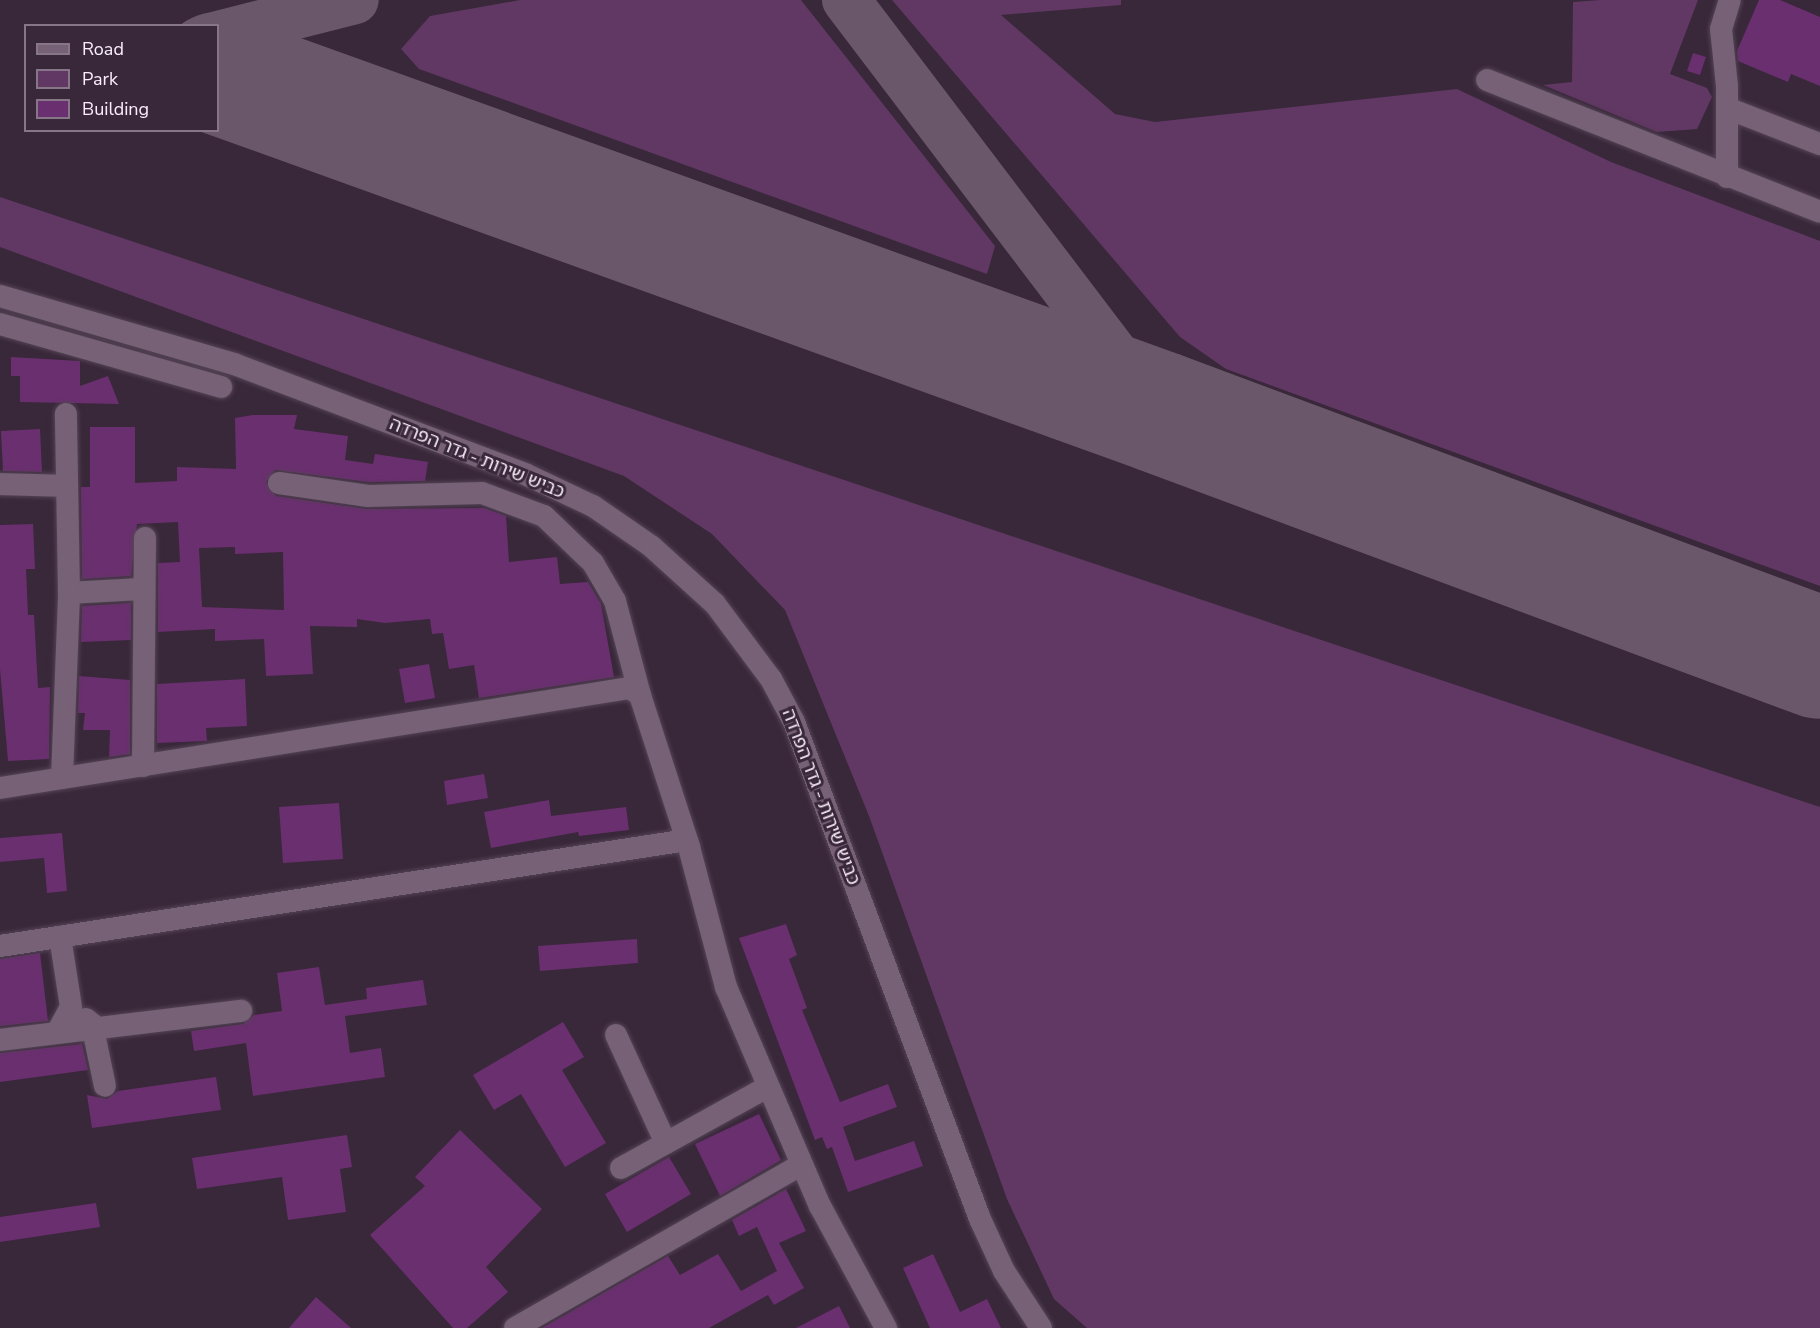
<!DOCTYPE html>
<meta charset="utf-8">
<style>
body{margin:0}
#map{position:relative;width:1820px;height:1328px;overflow:hidden;background:#39273a;font-family:"Nunito Sans","Noto Sans Hebrew",sans-serif}
div>[style]{position:absolute}
.green>*{inset:0;background:#603863}
.taxiway>*{height:48px;margin:-24px;padding:0 24px;transform-origin:24px;border-radius:24px;background:#6a586a}
.runway>*{height:122px;margin:-61px;padding:0 61px;transform-origin:61px;border-radius:61px;background:#6a586a}
.building>*{inset:0;background:#6a2f6f}
.roads{filter:drop-shadow(0 0 2px #544455) drop-shadow(0 0 2px #544455)}
.minor>*{height:22px;margin:-11px;padding:0 11px;transform-origin:11px;border-radius:11px;background:#766177}
span{translate:-50% -50%;white-space:nowrap;text-align:center;line-height:1.15;-webkit-text-stroke:6px #39273a;paint-order:stroke}
.street-label{font-size:18px;color:#faedfa}
.legend{position:absolute;left:24px;top:24px;width:195px;height:108px;box-sizing:border-box;background:#39273a;border:2px solid #867687;margin:0;padding:8px 10px;list-style:none;font-size:18px;color:#faedfa}
.legend li{display:flex;align-items:center;gap:12px;height:30px}
.legend b{width:30px;border:2px solid #867687}
</style>
<div id="map">
<div class="green">
<i style="clip-path:polygon(520px 0,801px 0,995px 246px,987px 274px,419px 69px,401px 49px,430px 16px)"></i>
<i style="clip-path:polygon(892px 0,1121px 0,1121px 5px,1001px 15px,1115px 114px,1155px 122px,1457px 89px,1611px 162px,1820px 241px,1820px 586px,1226px 369px,1180px 337px)"></i>
<i style="clip-path:polygon(1600px 0,1698px 0,1670px 74px,1707px 88px,1712px 97px,1697px 129px,1657px 132px,1543px 85px,1572px 82px,1573px 2px)"></i>
<i style="clip-path:polygon(0 197px,1820px 807px,1820px 1328px,1087px 1328px,1054px 1299px,1007px 1199px,869px 816px,785px 610px,712px 534px,624px 476px,0 247px)"></i>
</div>
<div class="taxiway">
<i style="left:846px;top:0;width:517px;rotate:52.78deg"></i>
<i style="left:218px;top:35px;width:141px;rotate:-14.3deg"></i>
</div>
<div class="runway">
<i style="left:218px;top:73px;width:1000px;rotate:19.81deg"></i>
<i style="left:1159px;top:412px;width:705px;rotate:20.41deg"></i>
</div>
<div class="building">
<i style="clip-path:polygon(1759px 0,1780px 0,1820px 17px,1820px 86px,1791px 74px,1788px 82px,1738px 61px,1737px 51px)"></i>
<i style="clip-path:polygon(1693px 53px,1706px 57px,1700px 75px,1687px 71px)"></i>
<i style="clip-path:polygon(11px 357px,80px 361px,80px 386px,108px 376px,119px 404px,20px 402px,20px 376px,11px 376px)"></i>
<i style="clip-path:polygon(evenodd,253px 415px,297px 415px,294px 429px,348px 436px,345px 460px,373px 464px,375px 454px,428px 462px,425px 481px,369px 482px,275px 470px,266px 482px,276px 496px,366px 509px,484px 508px,506px 516px,509px 562px,557px 557px,560px 584px,588px 582px,601px 604px,614px 677px,479px 698px,474px 665px,449px 669px,443px 633px,432px 634px,430px 619px,385px 623px,357px 619px,357px 627px,310px 626px,313px 674px,266px 676px,264px 639px,215px 641px,215px 629px,158px 632px,158px 563px,180px 562px,178px 522px,137px 524px,131px 576px,82px 579px,81px 487px,90px 487px,90px 427px,135px 427px,135px 483px,177px 481px,177px 467px,236px 469px,235px 418px,253px 415px,235px 547px,235px 554px,283px 552px,284px 610px,202px 607px,199px 548px,235px 547px)"></i>
<i style="clip-path:polygon(40px 429px,42px 472px,3px 471px,1px 431px)"></i>
<i style="clip-path:polygon(33px 524px,35px 569px,26px 569px,28px 615px,34px 615px,38px 688px,50px 687px,49px 759px,8px 761px,0 669px,0 525px)"></i>
<i style="clip-path:polygon(131px 603px,131px 640px,81px 642px,82px 606px)"></i>
<i style="clip-path:polygon(429px 664px,435px 698px,405px 703px,399px 669px)"></i>
<i style="clip-path:polygon(79px 676px,130px 680px,130px 754px,109px 757px,110px 730px,83px 730px,85px 713px,78px 713px)"></i>
<i style="clip-path:polygon(245px 679px,247px 726px,206px 728px,207px 741px,157px 743px,157px 684px)"></i>
<i style="clip-path:polygon(484px 774px,488px 798px,447px 805px,444px 781px)"></i>
<i style="clip-path:polygon(549px 800px,551px 816px,626px 807px,629px 830px,579px 836px,578px 832px,491px 848px,484px 812px)"></i>
<i style="clip-path:polygon(339px 803px,343px 859px,283px 863px,279px 807px)"></i>
<i style="clip-path:polygon(62px 833px,67px 891px,47px 893px,44px 858px,0 862px,0 838px)"></i>
<i style="clip-path:polygon(786px 924px,797px 955px,789px 959px,807px 1008px,802px 1010px,840px 1102px,888px 1084px,897px 1107px,843px 1127px,855px 1161px,914px 1141px,923px 1166px,848px 1192px,832px 1147px,827px 1149px,822px 1137px,815px 1140px,739px 938px)"></i>
<i style="clip-path:polygon(637px 939px,638px 963px,540px 971px,538px 946px)"></i>
<i style="clip-path:polygon(40px 953px,48px 1021px,0 1026px,0 959px)"></i>
<i style="clip-path:polygon(319px 967px,325px 1005px,367px 999px,366px 988px,423px 980px,427px 1005px,345px 1016px,350px 1053px,381px 1048px,385px 1077px,253px 1096px,246px 1043px,194px 1051px,191px 1031px,243px 1024px,254px 1015px,282px 1011px,277px 973px)"></i>
<i style="clip-path:polygon(563px 1022px,584px 1057px,562px 1070px,606px 1143px,565px 1167px,521px 1094px,494px 1110px,473px 1075px)"></i>
<i style="clip-path:polygon(82px 1044px,88px 1070px,0 1082px,0 1053px)"></i>
<i style="clip-path:polygon(216px 1077px,221px 1110px,92px 1128px,87px 1095px,107px 1099px,118px 1091px)"></i>
<i style="clip-path:polygon(759px 1114px,781px 1160px,720px 1196px,695px 1144px)"></i>
<i style="clip-path:polygon(460px 1130px,542px 1209px,486px 1267px,508px 1292px,467px 1328px,453px 1328px,370px 1235px,425px 1186px,415px 1177px)"></i>
<i style="clip-path:polygon(347px 1135px,352px 1167px,340px 1169px,346px 1212px,288px 1220px,282px 1177px,197px 1189px,192px 1158px)"></i>
<i style="clip-path:polygon(669px 1157px,691px 1194px,627px 1232px,605px 1194px)"></i>
<i style="clip-path:polygon(786px 1189px,806px 1231px,779px 1243px,804px 1288px,774px 1305px,768px 1295px,709px 1328px,542px 1328px,668px 1256px,680px 1275px,718px 1254px,741px 1291px,777px 1271px,757px 1227px,739px 1236px,732px 1220px)"></i>
<i style="clip-path:polygon(96px 1203px,100px 1227px,0 1242px,0 1217px)"></i>
<i style="clip-path:polygon(933px 1254px,960px 1312px,987px 1299px,1001px 1328px,930px 1328px,903px 1268px)"></i>
<i style="clip-path:polygon(316px 1297px,351px 1328px,289px 1328px)"></i>
<i style="clip-path:polygon(839px 1306px,850px 1328px,796px 1328px)"></i>
</div>
<div class="roads">
<div class="minor">
<i style="left:1487px;top:80px;width:358px;rotate:21.6deg"></i>
<i style="left:1727px;top:108px;width:100px;rotate:21.2deg"></i>
<i style="left:1727px;top:177px;width:91px;rotate:-90deg"></i>
<i style="left:1727px;top:86px;width:57px;rotate:-96deg"></i>
<i style="left:1721px;top:29px;width:30px;rotate:-73deg"></i>
<i style="left:0;top:296px;width:244px;rotate:16.2deg"></i>
<i style="left:234px;top:364px;width:313px;rotate:20.7deg"></i>
<i style="left:527px;top:475px;width:73px;rotate:25.2deg"></i>
<i style="left:593px;top:506px;width:70px;rotate:34.6deg"></i>
<i style="left:651px;top:546px;width:86px;rotate:42.2deg"></i>
<i style="left:715px;top:604px;width:94px;rotate:53.3deg"></i>
<i style="left:771px;top:679px;width:49px;rotate:61.9deg"></i>
<i style="left:794px;top:722px;width:531px;rotate:69.48deg"></i>
<i style="left:980px;top:1219px;width:57px;rotate:65.2deg"></i>
<i style="left:1004px;top:1271px;width:68px;rotate:57deg"></i>
<i style="left:0;top:324px;width:230px;rotate:15.9deg"></i>
<i style="left:279px;top:483px;width:90px;rotate:8.3deg"></i>
<i style="left:368px;top:496px;width:114px;rotate:-1.5deg"></i>
<i style="left:482px;top:493px;width:66px;rotate:20.4deg"></i>
<i style="left:544px;top:516px;width:68px;rotate:43.8deg"></i>
<i style="left:593px;top:563px;width:44px;rotate:59.9deg"></i>
<i style="left:615px;top:601px;width:97px;rotate:75.1deg"></i>
<i style="left:0;top:484px;width:67px;rotate:1.7deg"></i>
<i style="left:69px;top:593px;width:75px;rotate:-3.1deg"></i>
<i style="left:143px;top:766px;width:228px;rotate:-89.5deg"></i>
<i style="left:62px;top:778px;width:185px;rotate:-87.8deg"></i>
<i style="left:69px;top:593px;width:179px;rotate:-91deg"></i>
<i style="left:0;top:788px;width:638px;rotate:-9.02deg"></i>
<i style="left:630px;top:688px;width:12px;rotate:35deg"></i>
<i style="left:640px;top:695px;width:160px;rotate:72.1deg"></i>
<i style="left:689px;top:847px;width:145px;rotate:75.2deg"></i>
<i style="left:726px;top:987px;width:238px;rotate:66.8deg"></i>
<i style="left:820px;top:1206px;width:139px;rotate:61.6deg"></i>
<i style="left:0;top:946px;width:695px;rotate:-8.77deg"></i>
<i style="left:86px;top:1019px;width:8px;rotate:40deg"></i>
<i style="left:92px;top:1024px;width:63px;rotate:78.2deg"></i>
<i style="left:58px;top:1031px;width:27px;rotate:-62deg"></i>
<i style="left:71px;top:1007px;width:71px;rotate:-98.9deg"></i>
<i style="left:616px;top:1035px;width:119px;rotate:65.2deg"></i>
<i style="left:0;top:1040px;width:243px;rotate:-6.9deg"></i>
<i style="left:621px;top:1168px;width:167px;rotate:-29deg"></i>
<i style="left:515px;top:1328px;width:329px;rotate:-29.7deg"></i>
</div>
</div>
<div class="street-label">
<span style="left:477px;top:458px;rotate:22deg">כביש שירות - גדר הפרדה</span>
<span style="left:821px;top:797px;rotate:69deg">כביש שירות - גדר הפרדה</span>
</div>
<ul class="legend">
<li><b style="height:8px;background:#766177"></b>Road</li>
<li><b style="height:16px;background:#603863"></b>Park</li>
<li><b style="height:16px;background:#6a2f6f"></b>Building</li>
</ul>
</div>
